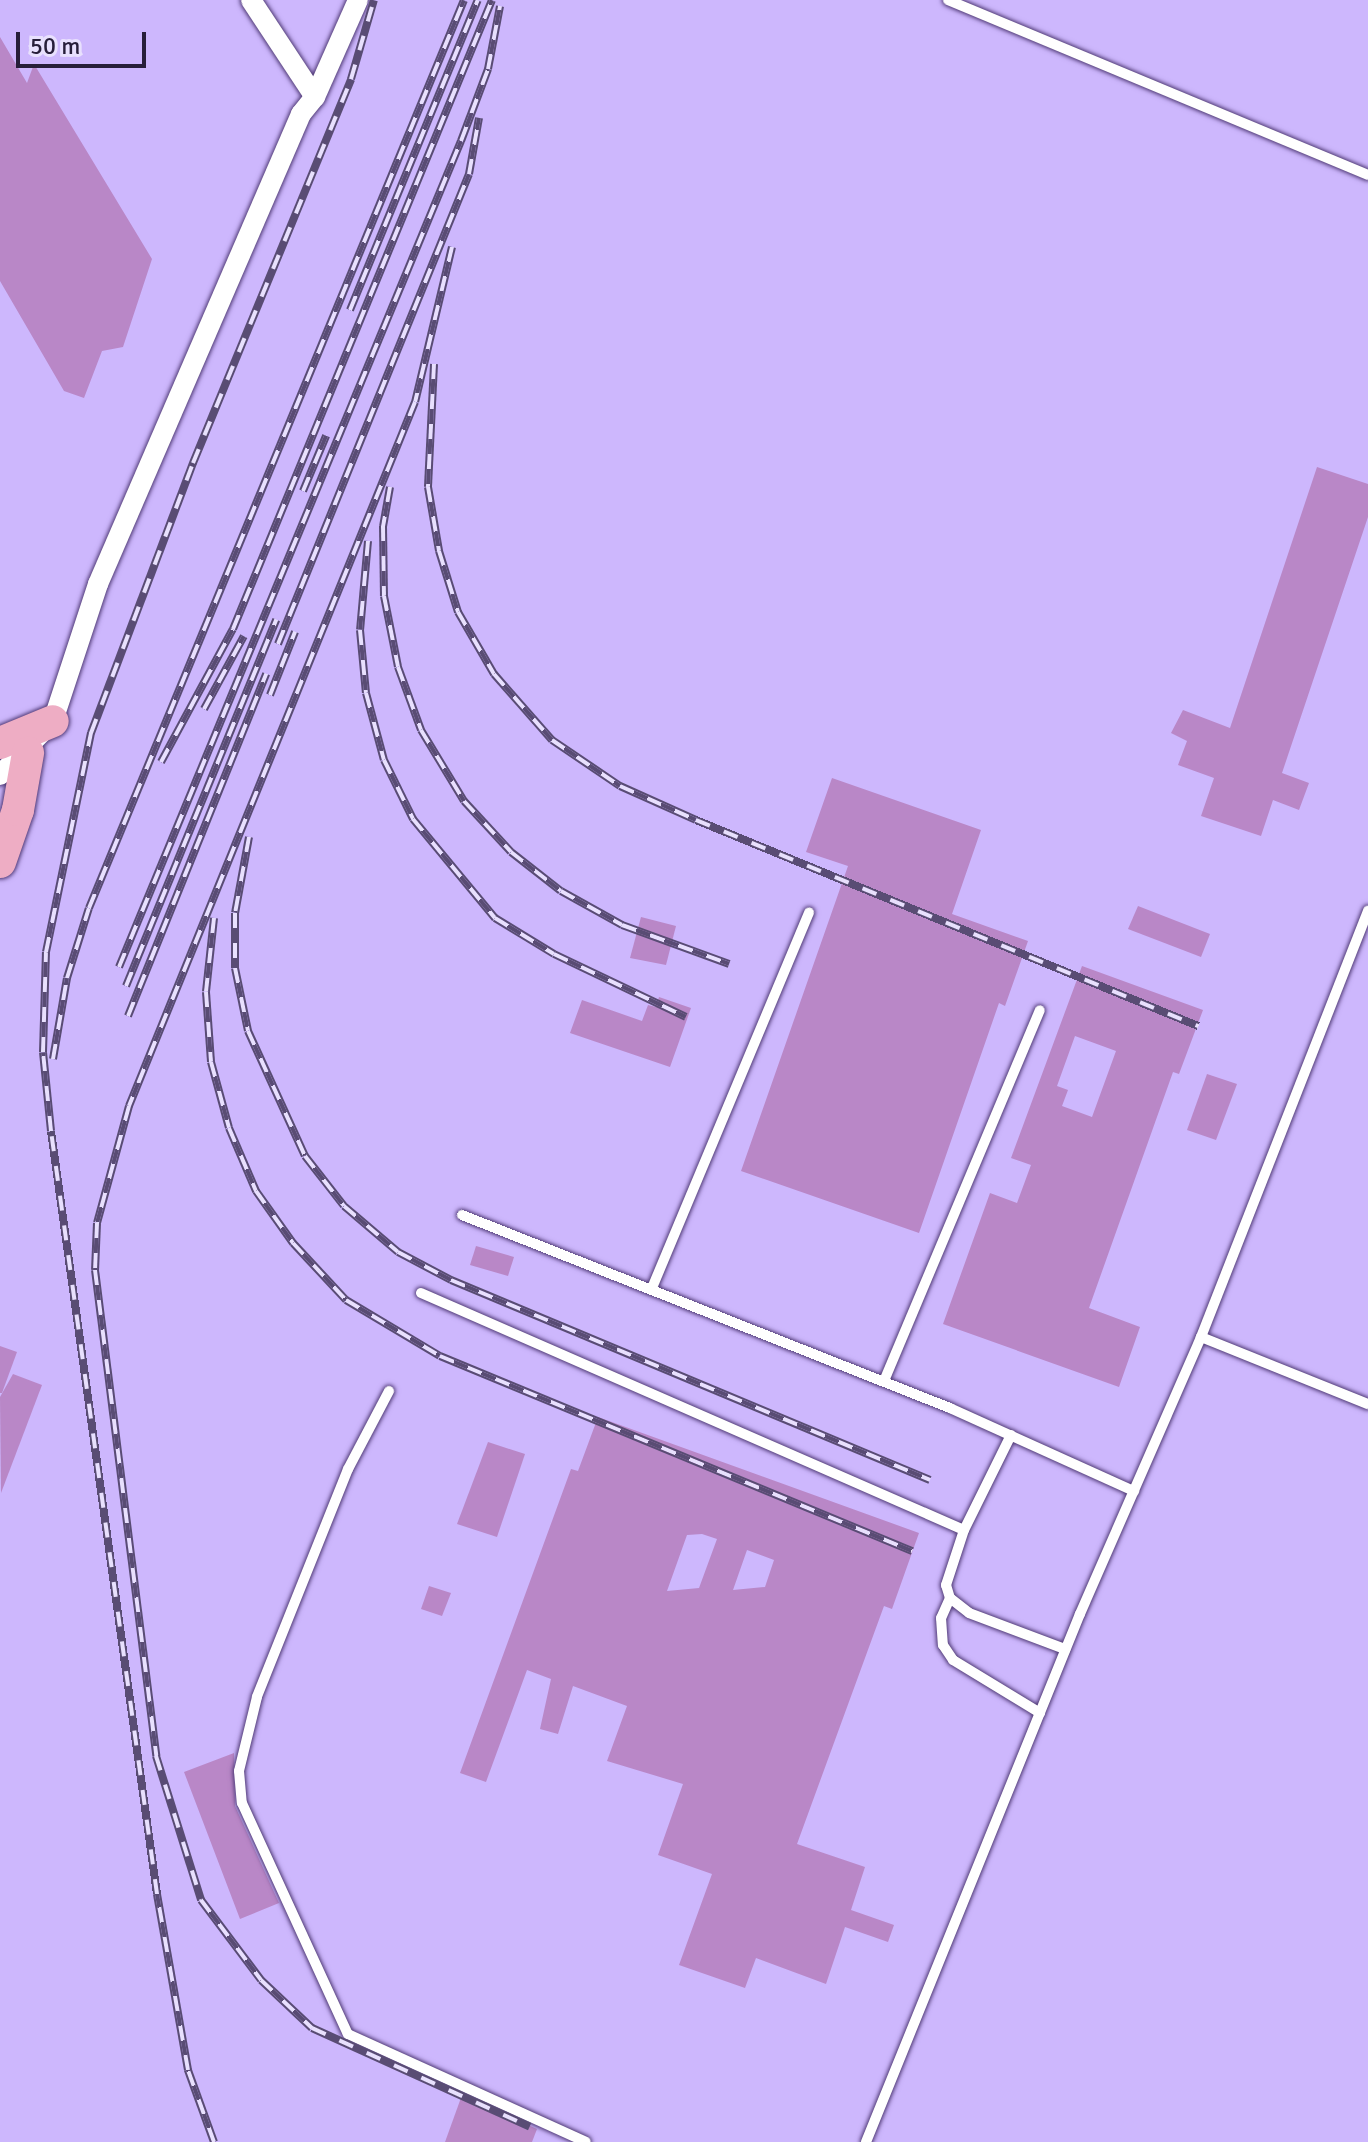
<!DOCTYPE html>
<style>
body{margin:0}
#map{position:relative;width:1368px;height:2142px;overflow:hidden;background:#cdb7fd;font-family:Signika,sans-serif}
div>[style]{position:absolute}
.building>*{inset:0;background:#b987c7}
.roads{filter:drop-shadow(0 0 2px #513b77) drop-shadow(0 0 2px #513b77)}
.service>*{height:10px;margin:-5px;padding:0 5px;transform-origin:5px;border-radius:5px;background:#fff}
.minor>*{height:20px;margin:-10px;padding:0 10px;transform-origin:10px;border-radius:10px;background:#fff}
.primary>*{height:32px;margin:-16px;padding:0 16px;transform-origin:16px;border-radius:16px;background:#eeadc4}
.rail>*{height:8px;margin-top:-4px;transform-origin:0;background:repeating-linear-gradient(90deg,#e8e0fd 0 15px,#594c74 0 30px);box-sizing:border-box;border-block:2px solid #594c74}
span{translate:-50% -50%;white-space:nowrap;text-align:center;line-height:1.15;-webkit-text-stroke:8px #e8e0fd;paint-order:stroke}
.scale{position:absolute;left:16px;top:32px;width:130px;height:36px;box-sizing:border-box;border:4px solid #271e39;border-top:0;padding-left:10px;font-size:24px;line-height:28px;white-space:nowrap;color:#271e39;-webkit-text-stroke:6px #e8e0fd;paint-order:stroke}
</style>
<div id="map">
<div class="building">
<i style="clip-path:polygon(0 37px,27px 83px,34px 64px,152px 259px,123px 347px,102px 351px,84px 398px,64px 391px,0 281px)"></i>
<i style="clip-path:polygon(1317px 467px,1368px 484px,1368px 517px,1282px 773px,1309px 783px,1299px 810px,1273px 800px,1261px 836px,1201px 816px,1214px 778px,1178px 765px,1187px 741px,1171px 733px,1183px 710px,1230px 728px)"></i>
<i style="clip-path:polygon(832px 778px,981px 830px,952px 914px,1028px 941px,1005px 1006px,999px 1003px,919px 1233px,741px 1171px,848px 866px,806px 852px)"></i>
<i style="clip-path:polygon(1138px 906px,1210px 934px,1201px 957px,1128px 929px)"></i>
<i style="clip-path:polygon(641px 917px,676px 926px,666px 965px,630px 958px)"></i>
<i style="clip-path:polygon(evenodd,1082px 966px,1203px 1010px,1179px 1074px,1173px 1072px,1089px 1308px,1140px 1327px,1119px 1387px,943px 1324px,990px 1193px,1017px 1203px,1031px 1165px,1011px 1158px,1082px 966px,1075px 1036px,1116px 1051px,1092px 1117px,1062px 1106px,1068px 1090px,1057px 1086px,1075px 1036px)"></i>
<i style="clip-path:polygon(659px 997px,691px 1008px,670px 1067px,570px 1033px,582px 1000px,642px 1021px,648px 1005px,656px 1007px)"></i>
<i style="clip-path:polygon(1207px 1074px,1237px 1084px,1216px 1140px,1187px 1130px)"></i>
<i style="clip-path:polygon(476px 1246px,514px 1257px,508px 1276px,470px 1265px)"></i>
<i style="clip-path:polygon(0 1346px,17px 1352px,2px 1393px,0 1393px)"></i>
<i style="clip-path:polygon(13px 1374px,42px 1385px,1px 1493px,0 1397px)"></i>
<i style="clip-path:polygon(evenodd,598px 1417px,919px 1533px,892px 1609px,884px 1606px,797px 1844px,865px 1867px,851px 1910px,894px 1925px,888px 1942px,845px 1927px,826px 1984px,756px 1958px,745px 1988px,679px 1965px,712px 1874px,658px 1855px,683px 1784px,607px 1761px,627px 1706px,573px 1686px,558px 1734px,540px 1729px,551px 1679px,527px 1670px,486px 1782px,460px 1773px,571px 1469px,578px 1471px,598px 1417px,702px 1534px,717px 1539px,699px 1588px,667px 1591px,687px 1535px,702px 1534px,598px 1417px,747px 1550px,774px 1560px,765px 1587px,733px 1590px,747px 1550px)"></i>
<i style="clip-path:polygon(488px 1442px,525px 1454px,497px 1537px,457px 1524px)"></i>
<i style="clip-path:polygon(429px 1586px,451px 1593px,442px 1616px,421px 1609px)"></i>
<i style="clip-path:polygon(234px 1753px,235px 1806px,279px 1903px,240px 1919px,184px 1772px)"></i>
<i style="clip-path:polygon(462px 2095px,537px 2129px,532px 2142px,445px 2142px)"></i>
</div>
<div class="roads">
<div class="service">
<i style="left:948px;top:0;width:455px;rotate:22.6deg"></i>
<i style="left:462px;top:1215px;width:525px;rotate:21.58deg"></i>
<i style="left:950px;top:1408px;width:202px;rotate:24.3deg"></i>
<i style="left:652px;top:1288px;width:407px;rotate:-67.3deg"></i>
<i style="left:421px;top:1293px;width:592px;rotate:23.58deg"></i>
<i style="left:1201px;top:1337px;width:180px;rotate:21.9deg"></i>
<i style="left:884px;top:1381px;width:402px;rotate:-67.2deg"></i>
<i style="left:389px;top:1391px;width:88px;rotate:117.7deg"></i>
<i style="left:348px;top:1469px;width:245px;rotate:111.8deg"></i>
<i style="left:257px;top:1697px;width:76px;rotate:103.7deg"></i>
<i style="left:239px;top:1771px;width:32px;rotate:85deg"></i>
<i style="left:242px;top:1803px;width:254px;rotate:65.4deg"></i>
<i style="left:348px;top:2034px;width:261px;rotate:24.4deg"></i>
<i style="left:1011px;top:1435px;width:106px;rotate:116.3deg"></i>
<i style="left:964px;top:1530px;width:58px;rotate:108.1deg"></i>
<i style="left:946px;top:1585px;width:14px;rotate:73deg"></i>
<i style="left:950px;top:1598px;width:24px;rotate:38deg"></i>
<i style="left:969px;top:1613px;width:103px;rotate:20.6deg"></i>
<i style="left:950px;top:1598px;width:22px;rotate:114deg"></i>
<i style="left:941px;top:1618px;width:27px;rotate:86deg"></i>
<i style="left:943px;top:1645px;width:18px;rotate:56deg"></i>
<i style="left:953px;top:1660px;width:102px;rotate:31.3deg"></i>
<i style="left:866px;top:2142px;width:570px;rotate:-67.94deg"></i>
<i style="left:1080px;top:1614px;width:302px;rotate:-66.4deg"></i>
<i style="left:1201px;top:1337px;width:458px;rotate:-68.6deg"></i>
</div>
<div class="minor">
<i style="left:251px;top:0;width:116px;rotate:56.6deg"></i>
<i style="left:0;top:775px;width:76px;rotate:-45.5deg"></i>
<i style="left:53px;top:721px;width:144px;rotate:-71.8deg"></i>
<i style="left:98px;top:584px;width:512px;rotate:-66.64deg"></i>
<i style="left:301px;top:114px;width:22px;rotate:-51deg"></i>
<i style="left:315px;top:97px;width:106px;rotate:-66.1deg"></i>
</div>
<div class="primary">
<i style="left:0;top:743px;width:57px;rotate:-22.5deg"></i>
<i style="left:0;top:862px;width:55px;rotate:-70.9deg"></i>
<i style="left:18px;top:810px;width:58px;rotate:-80deg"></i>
</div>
</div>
<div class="rail">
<i style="left:452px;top:247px;width:159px;rotate:103.4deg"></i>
<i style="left:415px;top:402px;width:760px;rotate:112.11deg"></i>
<i style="left:129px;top:1106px;width:121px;rotate:105.3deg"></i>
<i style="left:97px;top:1223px;width:47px;rotate:92.4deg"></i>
<i style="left:95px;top:1270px;width:490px;rotate:82.8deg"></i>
<i style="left:156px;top:1756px;width:151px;rotate:72.6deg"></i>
<i style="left:201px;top:1900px;width:100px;rotate:53.1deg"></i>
<i style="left:261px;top:1980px;width:70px;rotate:43.3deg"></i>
<i style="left:312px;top:2028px;width:239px;rotate:24.4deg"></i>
<i style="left:350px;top:310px;width:335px;rotate:-67.6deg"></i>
<i style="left:434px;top:364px;width:123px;rotate:92.8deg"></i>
<i style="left:428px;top:487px;width:65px;rotate:80.2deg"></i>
<i style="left:439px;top:551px;width:64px;rotate:72.7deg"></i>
<i style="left:458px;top:612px;width:72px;rotate:59.9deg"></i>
<i style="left:494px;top:674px;width:88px;rotate:48.7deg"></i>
<i style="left:552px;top:740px;width:82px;rotate:34.1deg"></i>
<i style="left:620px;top:786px;width:83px;rotate:24.1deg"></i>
<i style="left:696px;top:820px;width:543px;rotate:22.31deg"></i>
<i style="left:390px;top:487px;width:40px;rotate:100deg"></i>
<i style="left:383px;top:526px;width:70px;rotate:89.2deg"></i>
<i style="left:384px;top:596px;width:72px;rotate:78.8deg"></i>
<i style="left:398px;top:667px;width:67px;rotate:69.9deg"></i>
<i style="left:421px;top:730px;width:83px;rotate:58.8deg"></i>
<i style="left:464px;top:801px;width:69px;rotate:47.3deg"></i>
<i style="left:511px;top:852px;width:63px;rotate:38deg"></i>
<i style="left:561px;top:891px;width:70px;rotate:29.1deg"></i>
<i style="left:622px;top:925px;width:114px;rotate:20deg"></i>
<i style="left:303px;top:491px;width:60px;rotate:-67.3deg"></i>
<i style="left:368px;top:541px;width:89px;rotate:95.1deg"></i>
<i style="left:360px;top:630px;width:63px;rotate:84.6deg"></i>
<i style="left:366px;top:693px;width:69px;rotate:75deg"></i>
<i style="left:384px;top:760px;width:66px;rotate:63.8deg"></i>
<i style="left:413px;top:819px;width:129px;rotate:50.4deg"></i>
<i style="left:495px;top:918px;width:69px;rotate:31.4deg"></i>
<i style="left:554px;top:954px;width:146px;rotate:25.5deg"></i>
<i style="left:278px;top:644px;width:507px;rotate:-67.88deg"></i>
<i style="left:469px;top:174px;width:57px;rotate:-79.9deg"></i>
<i style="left:270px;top:695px;width:68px;rotate:-68.4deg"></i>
<i style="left:204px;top:709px;width:83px;rotate:-61.3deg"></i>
<i style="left:161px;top:762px;width:151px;rotate:-61.6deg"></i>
<i style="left:233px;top:629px;width:680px;rotate:-67.62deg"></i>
<i style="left:249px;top:837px;width:77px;rotate:100.4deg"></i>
<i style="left:235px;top:913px;width:55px;rotate:90deg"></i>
<i style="left:235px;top:968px;width:64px;rotate:78.3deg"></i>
<i style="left:248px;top:1031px;width:137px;rotate:65.5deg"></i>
<i style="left:305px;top:1156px;width:63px;rotate:52deg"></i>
<i style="left:344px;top:1206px;width:71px;rotate:40.4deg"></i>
<i style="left:398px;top:1252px;width:60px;rotate:27.8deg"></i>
<i style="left:451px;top:1280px;width:519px;rotate:22.66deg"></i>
<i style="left:214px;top:918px;width:74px;rotate:96.2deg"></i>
<i style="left:206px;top:992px;width:70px;rotate:85.9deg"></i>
<i style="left:211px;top:1062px;width:68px;rotate:74.7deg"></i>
<i style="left:229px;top:1128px;width:69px;rotate:66.8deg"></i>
<i style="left:256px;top:1191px;width:64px;rotate:54.6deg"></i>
<i style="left:293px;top:1243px;width:78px;rotate:47.1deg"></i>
<i style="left:346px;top:1300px;width:109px;rotate:30.8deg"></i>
<i style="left:440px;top:1356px;width:511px;rotate:22.45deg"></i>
<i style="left:119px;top:967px;width:894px;rotate:-67.51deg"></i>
<i style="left:461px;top:141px;width:77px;rotate:-69.4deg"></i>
<i style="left:488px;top:69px;width:64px;rotate:-79.2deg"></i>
<i style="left:126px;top:986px;width:396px;rotate:-67.7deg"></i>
<i style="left:128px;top:1016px;width:369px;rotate:-68deg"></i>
<i style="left:53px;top:1059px;width:82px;rotate:-80.2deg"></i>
<i style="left:67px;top:978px;width:73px;rotate:-72.6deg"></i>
<i style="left:89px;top:908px;width:982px;rotate:-67.56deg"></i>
<i style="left:214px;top:2142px;width:77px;rotate:-109.9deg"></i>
<i style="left:188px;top:2070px;width:179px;rotate:-100deg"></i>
<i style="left:157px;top:1894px;width:770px;rotate:-97.91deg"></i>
<i style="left:51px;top:1131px;width:79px;rotate:-95.8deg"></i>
<i style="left:43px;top:1052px;width:100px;rotate:-88.3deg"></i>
<i style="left:46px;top:952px;width:224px;rotate:-78.4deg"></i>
<i style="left:91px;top:733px;width:289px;rotate:-69.3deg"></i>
<i style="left:193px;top:463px;width:415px;rotate:-67.6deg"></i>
<i style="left:351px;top:79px;width:82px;rotate:-73.8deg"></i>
</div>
<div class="scale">50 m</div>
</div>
